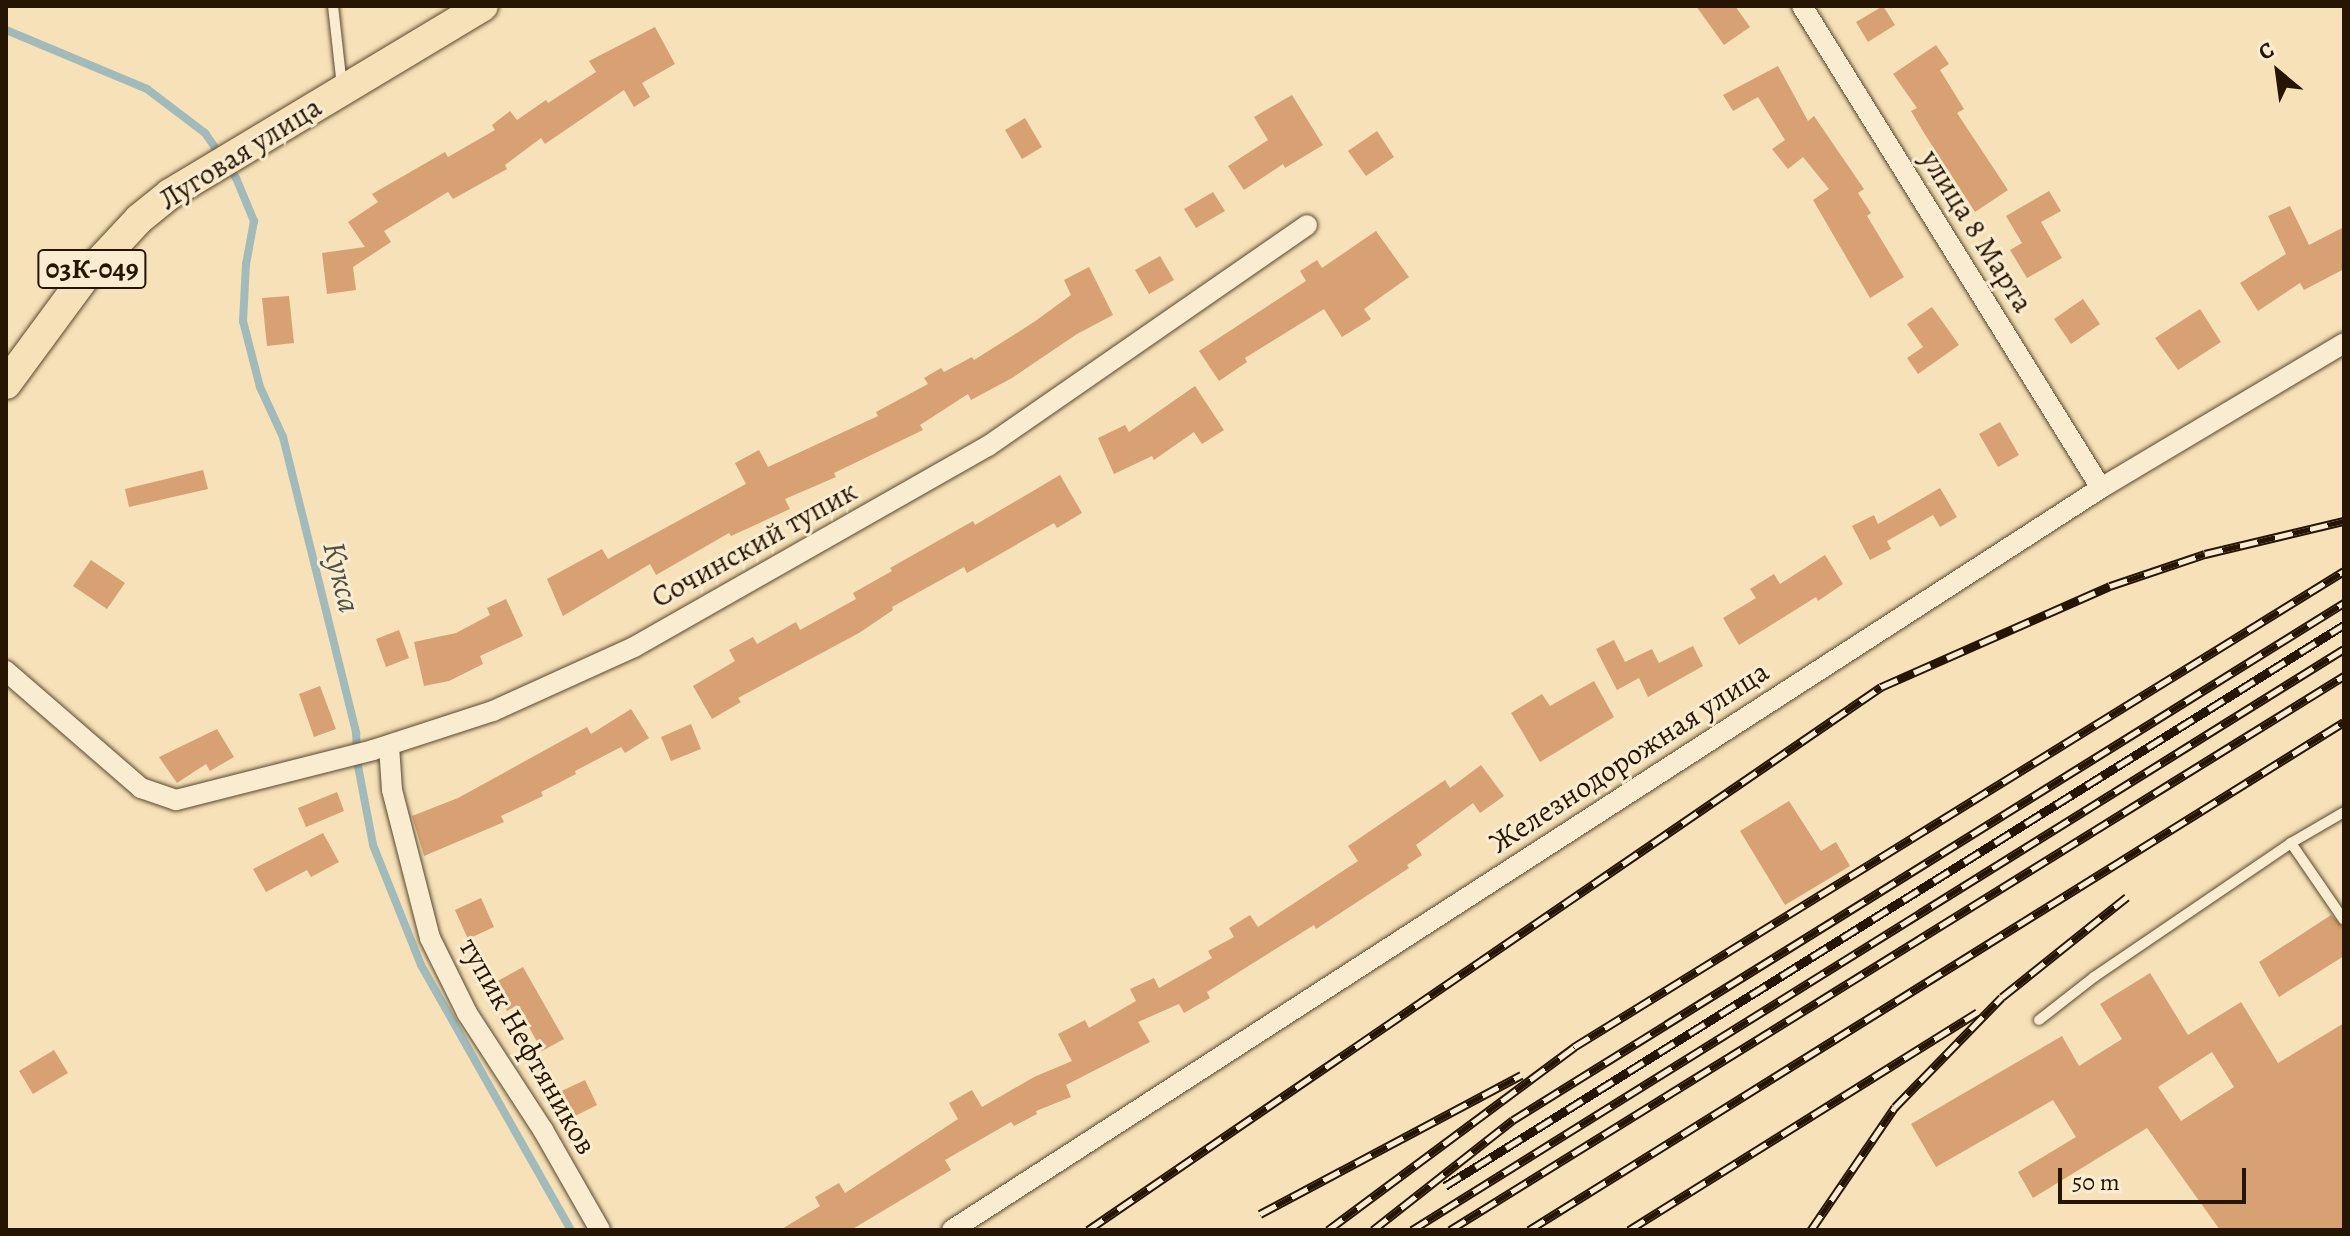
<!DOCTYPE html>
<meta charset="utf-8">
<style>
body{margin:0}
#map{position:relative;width:2350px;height:1236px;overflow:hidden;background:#f6e1b8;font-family:Alegreya,serif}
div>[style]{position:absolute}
.stream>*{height:8px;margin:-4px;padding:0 4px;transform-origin:4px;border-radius:4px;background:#a2bbba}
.building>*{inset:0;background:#d8a174}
.roads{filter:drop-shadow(0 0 2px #5a482e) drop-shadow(0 0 2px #5a482e)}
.lane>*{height:10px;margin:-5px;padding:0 5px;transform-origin:5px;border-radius:5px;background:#f9ecd1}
.street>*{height:20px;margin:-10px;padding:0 10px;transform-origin:10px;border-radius:10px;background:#f9ecd1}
.primary>*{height:30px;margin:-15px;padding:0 15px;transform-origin:15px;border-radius:15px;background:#f6e1b8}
.rail>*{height:9px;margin-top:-4.5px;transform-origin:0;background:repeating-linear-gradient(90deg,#f9ecd1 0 18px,#261500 0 36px);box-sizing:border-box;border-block:2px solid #261500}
span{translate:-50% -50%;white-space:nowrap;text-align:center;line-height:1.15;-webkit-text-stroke:6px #f9ecd1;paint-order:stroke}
.shield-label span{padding:2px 6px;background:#f9ecd1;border:2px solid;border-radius:6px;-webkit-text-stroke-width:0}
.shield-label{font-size:28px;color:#261500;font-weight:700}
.street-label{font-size:30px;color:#261500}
.water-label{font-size:32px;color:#514f41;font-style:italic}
.frame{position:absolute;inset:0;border:8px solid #261500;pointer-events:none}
.north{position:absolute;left:2238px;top:32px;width:80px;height:80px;-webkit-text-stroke:6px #f9ecd1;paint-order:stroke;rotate:331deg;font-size:22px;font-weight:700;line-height:32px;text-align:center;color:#261500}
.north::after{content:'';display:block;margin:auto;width:28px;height:36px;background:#261500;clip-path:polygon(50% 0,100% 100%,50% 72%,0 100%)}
.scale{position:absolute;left:2058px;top:1168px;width:188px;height:36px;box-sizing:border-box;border:4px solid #261500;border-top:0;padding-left:10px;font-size:24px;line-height:28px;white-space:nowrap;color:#261500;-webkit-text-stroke:6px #f9ecd1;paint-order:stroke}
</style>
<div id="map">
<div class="stream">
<i style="left:6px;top:30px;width:153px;rotate:22.7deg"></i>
<i style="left:147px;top:89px;width:73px;rotate:37.2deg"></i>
<i style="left:205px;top:133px;width:55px;rotate:55.4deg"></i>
<i style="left:236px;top:178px;width:47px;rotate:67.3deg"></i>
<i style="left:254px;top:221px;width:44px;rotate:100.5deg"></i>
<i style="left:246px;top:264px;width:57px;rotate:93deg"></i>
<i style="left:243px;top:321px;width:68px;rotate:75.6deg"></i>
<i style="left:260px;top:387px;width:55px;rotate:65.3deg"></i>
<i style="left:283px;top:437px;width:305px;rotate:76.1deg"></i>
<i style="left:356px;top:733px;width:33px;rotate:87deg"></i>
<i style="left:358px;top:766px;width:80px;rotate:79.2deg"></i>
<i style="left:373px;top:845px;width:129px;rotate:68.2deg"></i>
<i style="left:421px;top:965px;width:305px;rotate:60.5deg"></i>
</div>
<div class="building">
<i style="clip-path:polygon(1696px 6px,1735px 6px,1750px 27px,1724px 45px)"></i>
<i style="clip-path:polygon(1883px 6px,1895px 25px,1868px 42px,1856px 22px)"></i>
<i style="clip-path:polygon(655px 27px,675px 64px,642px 83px,650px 97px,634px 107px,624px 90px,545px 144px,541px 138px,505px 165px,507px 169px,453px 199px,448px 192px,384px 231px,391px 242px,353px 267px,356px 290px,327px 294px,322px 253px,365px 247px,348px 222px,378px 202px,372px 194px,445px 152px,448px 157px,495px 130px,492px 125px,510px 111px,517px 120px,546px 100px,548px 103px,596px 72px,589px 61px)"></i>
<i style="clip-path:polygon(1936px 45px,1949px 64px,1940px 70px,1964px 109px,1957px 113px,2008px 190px,1975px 212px,1924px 133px,1911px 111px,1917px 108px,1893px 74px)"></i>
<i style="clip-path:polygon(1778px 66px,1808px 121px,1814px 116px,1864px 189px,1858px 193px,1871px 213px,1867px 216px,1904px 277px,1870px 298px,1813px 200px,1829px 189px,1803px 157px,1788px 169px,1772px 149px,1785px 140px,1758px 97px,1733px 111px,1723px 95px)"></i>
<i style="clip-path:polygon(1292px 95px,1323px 145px,1285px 168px,1283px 164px,1244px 190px,1228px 166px,1268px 140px,1254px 117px)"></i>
<i style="clip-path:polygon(1025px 118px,1042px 147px,1022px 159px,1005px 130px)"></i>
<i style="clip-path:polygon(1377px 131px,1394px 157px,1366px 176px,1348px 151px)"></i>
<i style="clip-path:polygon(2049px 191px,2061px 211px,2041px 222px,2062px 258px,2027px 278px,2010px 250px,2022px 243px,2006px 216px)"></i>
<i style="clip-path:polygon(1213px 192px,1225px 211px,1196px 228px,1184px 209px)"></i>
<i style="clip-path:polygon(2290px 206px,2309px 245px,2344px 227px,2344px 269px,2304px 290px,2300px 283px,2258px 311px,2240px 283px,2286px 254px,2268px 216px)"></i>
<i style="clip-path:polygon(1376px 231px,1409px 277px,1364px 309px,1371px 319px,1342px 337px,1324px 309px,1245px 358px,1247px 362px,1219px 381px,1199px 351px,1306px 281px,1300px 271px,1317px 260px,1322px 268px)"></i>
<i style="clip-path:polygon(1160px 256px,1174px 280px,1149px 294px,1135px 270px)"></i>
<i style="clip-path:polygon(1089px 267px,1113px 315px,1077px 334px,1012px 378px,971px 400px,968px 394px,920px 425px,923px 430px,834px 473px,836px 477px,785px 499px,790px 509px,731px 536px,729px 533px,656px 575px,650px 564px,563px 616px,547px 579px,602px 549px,608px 559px,746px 484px,735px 463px,759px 450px,768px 467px,878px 416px,876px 412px,928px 384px,924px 378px,941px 368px,944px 372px,972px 357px,974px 360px,1034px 322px,1071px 295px,1064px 280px)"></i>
<i style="clip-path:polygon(289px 296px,294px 343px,267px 346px,262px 298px)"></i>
<i style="clip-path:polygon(2083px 299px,2100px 324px,2071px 344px,2054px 319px)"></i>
<i style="clip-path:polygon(1932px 307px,1959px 345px,1918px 374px,1907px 358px,1923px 347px,1907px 324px)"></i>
<i style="clip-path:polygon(2200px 309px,2221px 342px,2178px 370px,2155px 338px)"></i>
<i style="clip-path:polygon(1195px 386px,1224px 430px,1202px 444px,1194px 432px,1154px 460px,1152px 456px,1114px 474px,1098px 438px,1125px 425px,1129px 432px)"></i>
<i style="clip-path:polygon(2000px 422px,2019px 455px,1998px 467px,1979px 434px)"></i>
<i style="clip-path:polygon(203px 470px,208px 489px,129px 507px,125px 489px)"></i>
<i style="clip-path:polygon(1060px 475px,1082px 513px,1057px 528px,1054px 523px,967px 573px,964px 567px,892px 607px,893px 610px,859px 633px,738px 698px,741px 702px,712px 719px,693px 686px,735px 661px,729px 650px,753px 637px,757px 644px,796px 622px,800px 630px,856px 599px,853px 593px,892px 571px,890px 568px,973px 521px,975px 525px)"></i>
<i style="clip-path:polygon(1940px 488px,1957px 517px,1940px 527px,1933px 515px,1887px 541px,1891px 549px,1870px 560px,1852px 526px,1874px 515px,1878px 524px)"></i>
<i style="clip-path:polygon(1825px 555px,1843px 584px,1818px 601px,1816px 597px,1739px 645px,1723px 618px,1756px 598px,1750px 589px,1774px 574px,1780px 584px)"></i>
<i style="clip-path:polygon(91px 560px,125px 583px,107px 609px,73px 586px)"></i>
<i style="clip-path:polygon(506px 599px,523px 636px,480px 656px,483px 664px,449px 681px,424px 686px,414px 642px,456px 633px,490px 615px,487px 608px)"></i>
<i style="clip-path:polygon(399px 630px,409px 658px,386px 667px,376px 639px)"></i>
<i style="clip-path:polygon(1614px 640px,1625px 662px,1652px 649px,1659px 663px,1693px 646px,1703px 666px,1648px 697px,1639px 678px,1617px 690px,1596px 649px)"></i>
<i style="clip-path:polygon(1594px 681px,1614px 717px,1540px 762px,1511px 713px,1542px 694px,1550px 706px)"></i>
<i style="clip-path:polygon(320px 686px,336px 729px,314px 737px,299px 694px)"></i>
<i style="clip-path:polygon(631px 709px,649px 738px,625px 753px,621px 747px,575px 771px,576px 774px,541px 792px,543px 796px,501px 816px,504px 822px,424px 856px,412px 816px,458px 798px,587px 727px,591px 734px)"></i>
<i style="clip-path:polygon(691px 724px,701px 749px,671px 761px,661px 737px)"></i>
<i style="clip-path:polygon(217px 729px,234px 757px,210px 771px,206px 764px,177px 783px,159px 757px)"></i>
<i style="clip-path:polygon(1481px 765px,1504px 796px,1480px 813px,1473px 803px,1416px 845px,1422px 855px,1407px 865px,1409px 868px,1316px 929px,1314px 925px,1207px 992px,1210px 998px,1184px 1013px,1179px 1004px,1138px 1022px,1150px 1042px,1066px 1085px,1071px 1097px,1036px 1111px,1037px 1114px,1014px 1126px,1011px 1122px,945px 1160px,951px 1170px,851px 1230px,780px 1230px,820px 1206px,815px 1197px,839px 1183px,845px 1193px,958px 1119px,949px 1103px,972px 1090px,982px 1107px,1034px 1077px,1072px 1061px,1058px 1034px,1085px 1020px,1089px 1028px,1136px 1001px,1130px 989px,1154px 978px,1159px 988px,1212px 958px,1208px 951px,1234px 937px,1229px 928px,1250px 915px,1258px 927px,1358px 861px,1348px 846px,1445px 780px,1450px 788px)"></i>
<i style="clip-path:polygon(337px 792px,344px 811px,306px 827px,298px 808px)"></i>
<i style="clip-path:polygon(1789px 801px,1821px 851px,1836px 842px,1850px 866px,1785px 905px,1740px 831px)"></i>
<i style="clip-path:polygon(323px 833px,339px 862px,311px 877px,307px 870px,266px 892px,253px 869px)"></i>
<i style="clip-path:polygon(481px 898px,494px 927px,468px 939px,455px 910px)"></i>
<i style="clip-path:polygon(2331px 915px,2344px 928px,2344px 956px,2279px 997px,2259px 962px)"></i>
<i style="clip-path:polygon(523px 967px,564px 1039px,542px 1051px,517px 1005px,507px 1011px,492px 984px)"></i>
<i style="clip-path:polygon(evenodd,2150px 973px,2188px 1035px,2241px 1002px,2278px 1063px,2344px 1023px,2344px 1230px,2220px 1230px,2147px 1128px,2033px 1198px,2018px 1172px,2076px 1137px,2053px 1100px,1936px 1167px,1911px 1124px,2062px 1036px,2079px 1066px,2122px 1039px,2100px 1004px,2150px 973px,2212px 1052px,2234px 1087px,2181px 1121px,2158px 1087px,2212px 1052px)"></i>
<i style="clip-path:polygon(54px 1050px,68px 1073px,33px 1094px,19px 1071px)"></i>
<i style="clip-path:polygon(585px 1080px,597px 1105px,567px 1120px,555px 1094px)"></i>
</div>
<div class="roads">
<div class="lane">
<i style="left:333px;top:6px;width:81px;rotate:83.6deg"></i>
<i style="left:2291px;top:843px;width:93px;rotate:55.5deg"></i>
<i style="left:2039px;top:1020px;width:70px;rotate:-38deg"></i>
<i style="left:2094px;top:977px;width:238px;rotate:-34.2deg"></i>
<i style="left:2291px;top:843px;width:61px;rotate:-30.3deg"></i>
</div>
<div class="street">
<i style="left:1802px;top:6px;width:567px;rotate:58.19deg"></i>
<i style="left:6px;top:671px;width:179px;rotate:40.9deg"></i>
<i style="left:141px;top:788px;width:37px;rotate:19deg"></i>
<i style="left:176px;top:800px;width:203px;rotate:-14.2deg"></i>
<i style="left:373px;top:750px;width:126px;rotate:-18deg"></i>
<i style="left:493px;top:711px;width:155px;rotate:-24.4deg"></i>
<i style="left:634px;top:647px;width:407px;rotate:-29.6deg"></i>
<i style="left:988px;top:446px;width:388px;rotate:-34.7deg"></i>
<i style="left:389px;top:746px;width:44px;rotate:86.1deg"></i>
<i style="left:392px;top:790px;width:153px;rotate:75.6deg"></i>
<i style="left:430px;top:938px;width:84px;rotate:63.7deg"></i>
<i style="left:467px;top:1013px;width:140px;rotate:57deg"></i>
<i style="left:543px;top:1130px;width:115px;rotate:60.3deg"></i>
<i style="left:952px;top:1230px;width:1368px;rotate:-32.85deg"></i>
<i style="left:2101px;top:488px;width:283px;rotate:-30.8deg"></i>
</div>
<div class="primary">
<i style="left:6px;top:384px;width:133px;rotate:-53.6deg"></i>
<i style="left:85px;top:277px;width:79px;rotate:-47deg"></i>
<i style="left:139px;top:219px;width:40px;rotate:-39deg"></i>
<i style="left:170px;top:194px;width:365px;rotate:-31deg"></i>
</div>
</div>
<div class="rail">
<i style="left:1445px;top:1186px;width:1060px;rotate:-31.97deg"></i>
<i style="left:1260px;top:1214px;width:296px;rotate:-28deg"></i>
<i style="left:1088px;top:1230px;width:961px;rotate:-34.4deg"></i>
<i style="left:1881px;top:687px;width:250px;rotate:-23.8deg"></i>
<i style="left:2110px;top:586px;width:100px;rotate:-18.6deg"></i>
<i style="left:2205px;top:554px;width:143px;rotate:-13.4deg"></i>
<i style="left:1328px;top:1230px;width:307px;rotate:-36.6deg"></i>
<i style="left:1574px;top:1047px;width:905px;rotate:-31.72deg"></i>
<i style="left:1373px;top:1230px;width:178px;rotate:-38.2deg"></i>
<i style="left:1513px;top:1120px;width:979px;rotate:-31.89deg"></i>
<i style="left:1412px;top:1230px;width:1098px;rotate:-31.94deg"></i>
<i style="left:1450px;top:1230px;width:1052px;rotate:-31.79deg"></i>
<i style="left:1529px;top:1230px;width:960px;rotate:-31.94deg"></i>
<i style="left:1629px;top:1230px;width:411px;rotate:-32deg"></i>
<i style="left:1811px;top:1230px;width:149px;rotate:-55.7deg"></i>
<i style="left:1895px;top:1107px;width:153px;rotate:-45.8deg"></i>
<i style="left:2002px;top:997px;width:160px;rotate:-38.7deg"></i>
</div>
<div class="shield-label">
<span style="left:92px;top:269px">03К-049</span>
</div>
<div class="street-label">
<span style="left:240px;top:153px;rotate:-32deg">Луговая улица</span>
<span style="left:1977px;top:231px;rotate:58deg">улица 8 Марта</span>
<span style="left:754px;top:544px;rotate:-29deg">Сочинский тупик</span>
<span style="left:1629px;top:757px;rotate:-33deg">Железнодорожная улица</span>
<span style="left:528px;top:1046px;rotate:60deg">тупик Нефтяников</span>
</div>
<div class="water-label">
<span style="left:342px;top:577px;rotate:76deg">Кукса</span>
</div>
<div class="frame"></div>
<div class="north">С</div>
<div class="scale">50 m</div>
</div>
